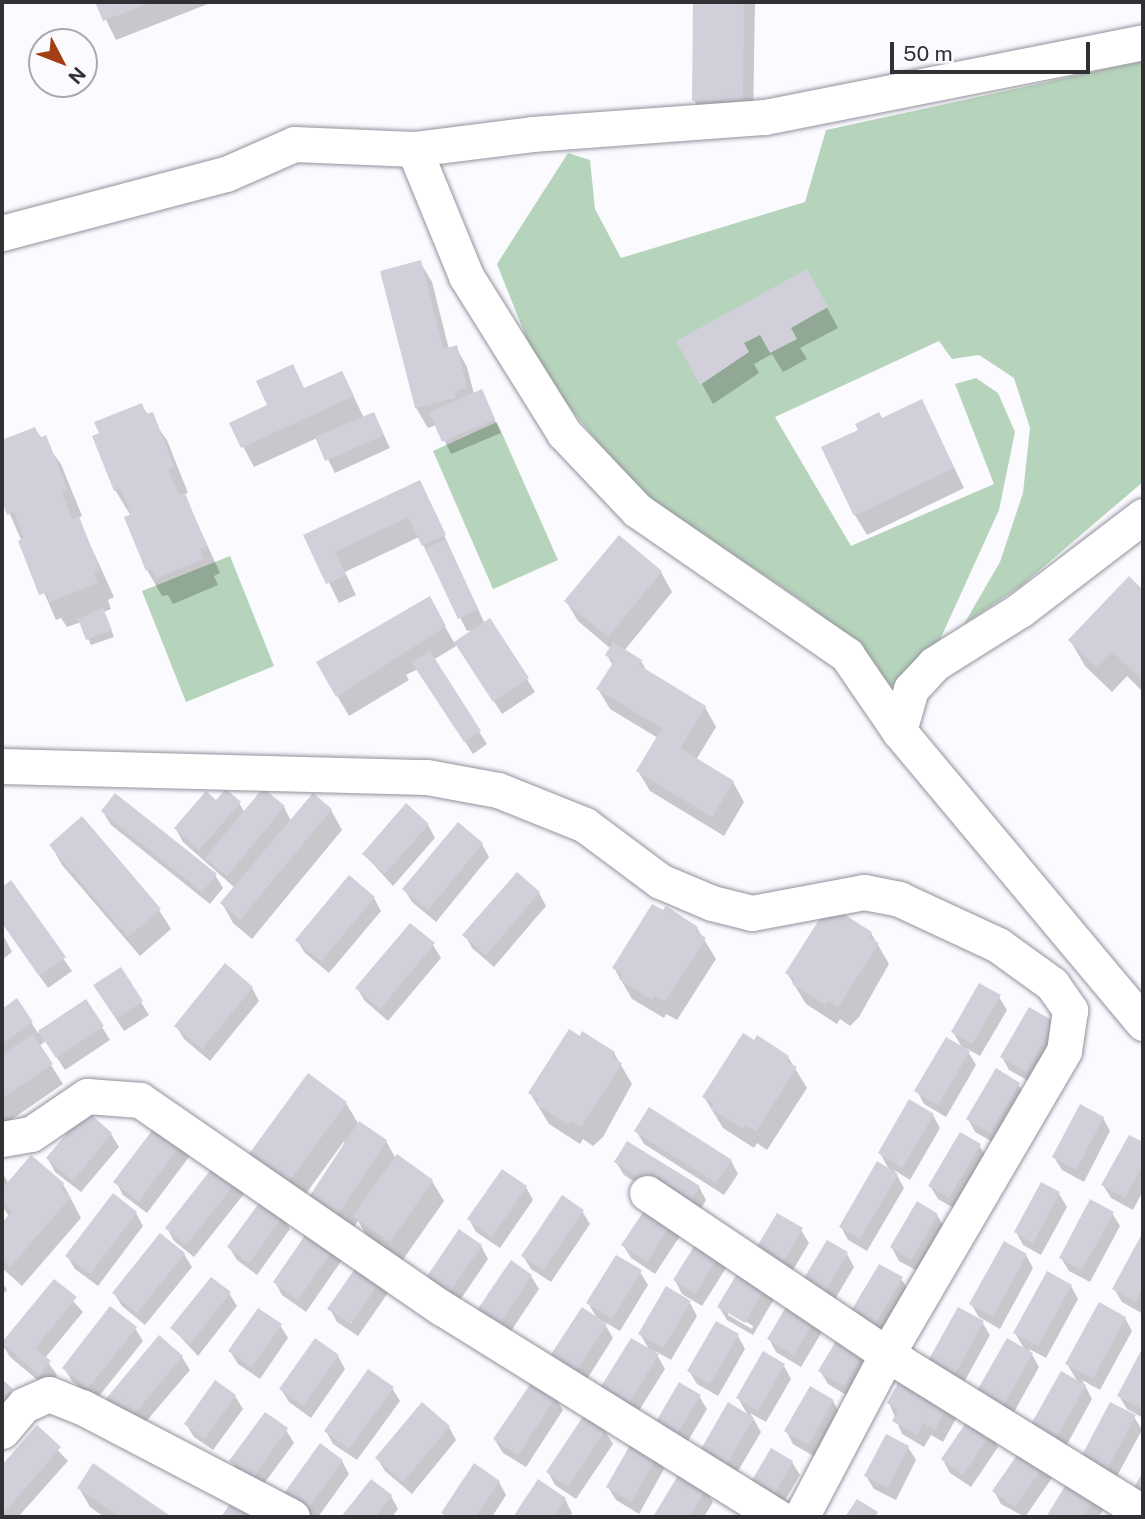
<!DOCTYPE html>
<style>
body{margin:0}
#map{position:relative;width:1145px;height:1519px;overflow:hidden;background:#fbfaff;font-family:"Public Sans",sans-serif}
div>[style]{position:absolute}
.green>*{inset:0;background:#b6d3bb}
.shadow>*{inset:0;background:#0003}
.building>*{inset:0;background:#d1d0da}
.roads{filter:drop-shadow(0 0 2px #93929c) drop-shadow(0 0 2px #93929c)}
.minor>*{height:35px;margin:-17.5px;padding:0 17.5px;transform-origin:17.5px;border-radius:17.5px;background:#fff}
span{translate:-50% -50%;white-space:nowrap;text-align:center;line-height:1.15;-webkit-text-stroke:5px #fbfaff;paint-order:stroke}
.frame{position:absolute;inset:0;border:4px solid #313034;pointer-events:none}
.north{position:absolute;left:28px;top:28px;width:70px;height:70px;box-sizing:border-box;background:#fbfaff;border:2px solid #aaa9ae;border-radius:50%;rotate:132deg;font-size:19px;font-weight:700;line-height:28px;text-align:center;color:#313034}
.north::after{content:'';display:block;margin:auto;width:24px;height:32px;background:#a43e15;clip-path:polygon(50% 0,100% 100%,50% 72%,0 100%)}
.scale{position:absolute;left:890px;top:42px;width:200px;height:32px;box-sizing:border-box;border:4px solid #313034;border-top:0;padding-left:9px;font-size:21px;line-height:24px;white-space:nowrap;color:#313034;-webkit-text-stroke:5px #fbfaff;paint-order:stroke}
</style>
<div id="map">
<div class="green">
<i style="clip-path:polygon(1143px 61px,1143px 482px,1021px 586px,964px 624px,1000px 562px,1023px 493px,1030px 428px,1014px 378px,979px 355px,952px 359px,939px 341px,775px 417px,851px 546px,994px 484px,955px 384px,976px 378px,998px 393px,1015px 432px,999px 510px,938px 644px,886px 692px,870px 665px,807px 604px,637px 490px,539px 370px,497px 264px,568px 153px,590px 160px,595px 209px,621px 258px,805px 202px,826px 130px)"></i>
<i style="clip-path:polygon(497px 422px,558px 560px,493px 589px,433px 451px)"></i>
<i style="clip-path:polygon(230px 556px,274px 666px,186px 702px,142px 591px)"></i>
</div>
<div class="shadow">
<i style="clip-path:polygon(97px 2px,213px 2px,116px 40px)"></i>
<i style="clip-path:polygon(695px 2px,755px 2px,753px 121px,705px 120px,694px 100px)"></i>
<i style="clip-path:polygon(420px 262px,432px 282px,449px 349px,456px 347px,467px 367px,474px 394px,481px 391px,501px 433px,451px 454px,437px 425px,428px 428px,416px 408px,382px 272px)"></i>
<i style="clip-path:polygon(818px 291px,838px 328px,800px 348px,807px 359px,783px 372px,772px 354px,754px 364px,759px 373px,713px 404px,678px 341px)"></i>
<i style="clip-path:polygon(293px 367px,305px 390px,352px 393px,364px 418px,374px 414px,390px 448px,335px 473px,317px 438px,254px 467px,231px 424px,269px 406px)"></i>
<i style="clip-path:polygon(141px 405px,167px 440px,188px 493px,184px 494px,220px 573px,214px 576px,218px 585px,173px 604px,168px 595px,162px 596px,147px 570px,131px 516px,115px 490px)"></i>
<i style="clip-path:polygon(882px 420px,932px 421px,964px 488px,867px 535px,855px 515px,860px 431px)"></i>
<i style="clip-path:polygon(35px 429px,61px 464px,82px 516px,78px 518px,114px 597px,108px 600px,111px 609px,104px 612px,114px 637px,91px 645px,81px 622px,67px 627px,61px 618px,56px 620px,2px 496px,2px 442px)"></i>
<i style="clip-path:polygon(420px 483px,485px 624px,490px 620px,535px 692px,502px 714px,458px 645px,433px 660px,487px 744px,473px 754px,418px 669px,406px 675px,409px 680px,349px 716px,318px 663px,429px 599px,455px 644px,475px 630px,467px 631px,419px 537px,345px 572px,356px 595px,339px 603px,306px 536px)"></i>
<i style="clip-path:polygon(619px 538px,661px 572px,672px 592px,624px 651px,641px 661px,648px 673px,705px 707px,716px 727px,696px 760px,733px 782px,744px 802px,724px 836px,650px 791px,638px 771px,658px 738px,610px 709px,598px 689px,613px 666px,607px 655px,611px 649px,578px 621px,566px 601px)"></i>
<i style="clip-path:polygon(1129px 579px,1143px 593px,1143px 692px,1127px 676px,1112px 692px,1085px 666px,1070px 640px)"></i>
<i style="clip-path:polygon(313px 795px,331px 810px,342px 830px,252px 939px,233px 923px,222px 903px,235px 888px,183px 842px,176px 829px,239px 803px,245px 813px,284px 807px,291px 821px)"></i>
<i style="clip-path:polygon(103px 812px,215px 875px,223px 888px,210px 904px,111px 825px)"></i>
<i style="clip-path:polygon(428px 825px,435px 838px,393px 886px,364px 854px)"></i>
<i style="clip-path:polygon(482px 844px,489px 857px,436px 922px,412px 902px,404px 889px)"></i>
<i style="clip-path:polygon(51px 845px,159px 910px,171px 929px,140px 956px,62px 865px)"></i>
<i style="clip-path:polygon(10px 882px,72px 971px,48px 988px,2px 923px,2px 889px)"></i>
<i style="clip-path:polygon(539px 893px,546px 906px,494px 967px,472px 948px,465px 935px)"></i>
<i style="clip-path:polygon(374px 898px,381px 911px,329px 973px,305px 953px,297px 940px)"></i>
<i style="clip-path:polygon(697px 928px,716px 959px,677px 1020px,666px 1014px,664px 1018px,632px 999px,614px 968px)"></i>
<i style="clip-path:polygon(2px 933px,12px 952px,2px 960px)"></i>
<i style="clip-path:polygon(871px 933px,889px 964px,859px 1017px,850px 1026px,840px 1019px,837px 1024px,806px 1004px,787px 973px)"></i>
<i style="clip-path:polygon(433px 945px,441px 958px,388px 1021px,365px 1001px,357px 988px)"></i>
<i style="clip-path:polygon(121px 970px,149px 1015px,124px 1031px,103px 999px)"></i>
<i style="clip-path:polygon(252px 988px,259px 1001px,210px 1061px,184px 1039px,176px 1026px)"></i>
<i style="clip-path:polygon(999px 997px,1007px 1010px,980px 1056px,966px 1048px,976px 1065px,946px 1117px,924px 1104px,917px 1091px,963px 1049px,953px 1032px)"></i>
<i style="clip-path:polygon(17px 1001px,38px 1033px,86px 1001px,110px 1040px,65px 1070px,46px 1041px,39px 1046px,63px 1084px,2px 1126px,2px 1011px)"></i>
<i style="clip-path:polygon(1030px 1009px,1062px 1037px,1034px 1084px,1009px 1070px,1002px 1057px)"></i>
<i style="clip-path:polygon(614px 1053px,632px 1084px,603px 1137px,593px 1146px,583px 1139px,580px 1144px,549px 1124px,530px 1093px)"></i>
<i style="clip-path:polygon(788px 1057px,807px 1088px,767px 1150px,757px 1143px,754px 1148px,723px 1128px,704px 1097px)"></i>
<i style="clip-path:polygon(1018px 1084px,1026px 1097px,998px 1145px,975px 1132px,968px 1119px)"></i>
<i style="clip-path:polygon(346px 1103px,359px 1125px,386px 1141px,396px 1159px,432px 1181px,444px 1201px,402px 1261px,367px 1236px,358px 1221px,347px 1238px,320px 1220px,345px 1140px,294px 1210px,257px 1182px)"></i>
<i style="clip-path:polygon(933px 1115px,940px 1128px,910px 1180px,894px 1170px,904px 1188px,867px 1251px,848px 1240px,841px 1227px,890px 1171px,880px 1153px)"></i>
<i style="clip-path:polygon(1103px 1118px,1110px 1131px,1084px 1182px,1062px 1170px,1054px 1157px)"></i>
<i style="clip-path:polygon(160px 1122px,192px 1153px,147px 1213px,123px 1195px,116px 1182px)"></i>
<i style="clip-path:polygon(636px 1131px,731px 1161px,738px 1174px,724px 1195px,644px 1144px)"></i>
<i style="clip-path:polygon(111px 1134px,119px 1147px,81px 1192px,55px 1172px,48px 1159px)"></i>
<i style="clip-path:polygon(1130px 1137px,1143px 1144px,1143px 1191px,1133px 1210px,1111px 1198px,1103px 1185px)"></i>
<i style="clip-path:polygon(979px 1145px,987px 1158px,957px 1210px,938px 1199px,930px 1186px)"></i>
<i style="clip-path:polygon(31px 1157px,63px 1184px,81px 1218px,22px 1286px,2px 1268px,2px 1226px,9px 1217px,2px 1205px,2px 1172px,9px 1184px)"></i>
<i style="clip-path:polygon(616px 1162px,699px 1187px,706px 1200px,695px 1219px,624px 1175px)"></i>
<i style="clip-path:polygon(236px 1181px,244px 1194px,194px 1257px,174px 1241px,167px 1228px)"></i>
<i style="clip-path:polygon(526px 1187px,533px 1200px,500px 1248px,476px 1232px,469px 1219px)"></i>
<i style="clip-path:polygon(1059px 1194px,1067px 1207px,1041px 1255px,1023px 1245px,1016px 1232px)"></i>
<i style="clip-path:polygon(650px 1204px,682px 1233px,655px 1274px,631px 1258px,623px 1245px)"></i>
<i style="clip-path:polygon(582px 1211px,590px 1224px,551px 1282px,531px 1269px,523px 1256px)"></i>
<i style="clip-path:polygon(136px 1213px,143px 1226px,98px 1286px,75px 1269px,67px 1256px)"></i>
<i style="clip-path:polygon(1112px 1213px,1120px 1226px,1090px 1282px,1069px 1271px,1061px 1258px)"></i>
<i style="clip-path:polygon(937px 1215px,945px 1228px,919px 1272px,899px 1261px,892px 1248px)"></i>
<i style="clip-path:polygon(282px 1216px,290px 1229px,257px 1275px,237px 1260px,229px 1247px)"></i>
<i style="clip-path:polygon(310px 1230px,342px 1260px,306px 1312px,282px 1295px,275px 1282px)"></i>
<i style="clip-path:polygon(801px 1230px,809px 1243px,786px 1282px,761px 1268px)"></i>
<i style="clip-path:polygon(160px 1235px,184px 1254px,192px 1267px,145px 1325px,122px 1306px,114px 1293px)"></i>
<i style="clip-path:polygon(1143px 1236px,1143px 1314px,1122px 1302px,1114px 1289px)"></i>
<i style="clip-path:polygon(481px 1246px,488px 1259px,454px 1309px,433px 1295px)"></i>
<i style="clip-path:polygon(847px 1254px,854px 1267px,827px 1313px,808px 1301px)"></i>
<i style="clip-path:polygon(719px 1255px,726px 1268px,702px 1306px,682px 1294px,675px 1280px)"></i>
<i style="clip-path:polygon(1026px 1255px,1033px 1268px,1000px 1329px,979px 1317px,990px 1335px,957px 1395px,934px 1381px,982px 1322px,971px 1304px)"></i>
<i style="clip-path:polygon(361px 1263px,390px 1290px,358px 1336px,337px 1322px,330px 1309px)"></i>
<i style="clip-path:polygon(evenodd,741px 1271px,774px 1299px,753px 1335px,727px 1320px,719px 1307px,741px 1271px,728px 1311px,753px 1326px,752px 1329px,728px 1315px,728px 1311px)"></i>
<i style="clip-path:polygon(640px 1272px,648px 1285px,620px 1331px,603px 1321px,613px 1338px,580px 1390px,556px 1375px,598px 1320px,588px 1303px)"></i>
<i style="clip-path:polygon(531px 1276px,539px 1289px,505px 1340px,485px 1327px)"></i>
<i style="clip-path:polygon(901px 1278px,909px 1292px,877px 1347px,854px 1334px)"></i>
<i style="clip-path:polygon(55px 1281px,83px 1312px,45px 1358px,57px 1375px,47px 1388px,10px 1357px,2px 1344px)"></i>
<i style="clip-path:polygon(2px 1282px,7px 1290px,2px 1295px)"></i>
<i style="clip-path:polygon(1071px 1286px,1078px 1299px,1046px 1358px,1029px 1349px,1039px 1367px,1008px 1423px,983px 1409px,1025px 1350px,1015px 1333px)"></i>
<i style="clip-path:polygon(229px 1293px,237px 1306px,198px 1356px,172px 1328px)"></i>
<i style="clip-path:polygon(790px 1302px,823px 1330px,801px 1367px,776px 1352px,769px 1339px)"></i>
<i style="clip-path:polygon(690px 1303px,697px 1316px,671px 1360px,655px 1351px,665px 1369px,630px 1425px,604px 1410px,650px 1351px,640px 1334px)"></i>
<i style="clip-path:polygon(1125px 1318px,1132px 1331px,1100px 1390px,1082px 1380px,1092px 1399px,1059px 1459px,1035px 1446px,1078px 1382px,1067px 1364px)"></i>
<i style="clip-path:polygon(280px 1325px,288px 1338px,260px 1379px,238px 1364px,230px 1351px)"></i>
<i style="clip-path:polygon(135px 1328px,143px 1341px,96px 1400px,72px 1381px,64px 1368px)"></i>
<i style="clip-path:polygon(843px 1333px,873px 1360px,851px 1398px,828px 1384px,820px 1371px)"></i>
<i style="clip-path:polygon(738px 1336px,745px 1349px,718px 1396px,697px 1384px,689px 1371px)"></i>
<i style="clip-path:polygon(1143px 1351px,1143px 1418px,1127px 1409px,1119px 1396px)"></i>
<i style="clip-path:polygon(338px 1356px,345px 1369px,311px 1418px,289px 1402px,281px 1389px)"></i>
<i style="clip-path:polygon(182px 1357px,190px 1370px,137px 1432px,107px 1400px)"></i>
<i style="clip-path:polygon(784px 1366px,791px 1379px,766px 1422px,750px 1413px,761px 1432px,731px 1483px,706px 1469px,749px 1417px,738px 1398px)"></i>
<i style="clip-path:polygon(903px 1378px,957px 1417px,943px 1442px,931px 1435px,924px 1447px,902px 1434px,889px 1403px)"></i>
<i style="clip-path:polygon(2px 1381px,23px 1410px,2px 1434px)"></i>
<i style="clip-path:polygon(392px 1388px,400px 1401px,357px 1460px,333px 1444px,326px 1431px)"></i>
<i style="clip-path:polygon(235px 1396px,243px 1409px,213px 1450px,194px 1437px,186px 1424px)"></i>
<i style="clip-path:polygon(699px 1396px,707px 1409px,682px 1451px,663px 1440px)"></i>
<i style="clip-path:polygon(555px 1397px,563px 1410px,526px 1467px,503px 1453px,495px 1440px)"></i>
<i style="clip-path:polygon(833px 1401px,840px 1414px,815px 1457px,793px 1444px,786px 1431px)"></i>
<i style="clip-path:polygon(585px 1417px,605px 1431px,613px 1444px,576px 1499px,555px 1485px,548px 1472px)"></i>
<i style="clip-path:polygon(1134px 1417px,1142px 1430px,1111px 1487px,1088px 1474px)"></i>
<i style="clip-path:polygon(449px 1427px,456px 1440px,412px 1494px,385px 1471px,377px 1458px)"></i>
<i style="clip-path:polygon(37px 1428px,68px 1461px,18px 1517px,2px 1517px,2px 1468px)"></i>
<i style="clip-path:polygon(286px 1430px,294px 1443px,260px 1489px,239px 1474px,232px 1461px)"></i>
<i style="clip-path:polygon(991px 1434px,998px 1447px,971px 1487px,950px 1473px,943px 1460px)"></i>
<i style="clip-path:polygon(908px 1447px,916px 1460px,896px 1500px,874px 1489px,866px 1476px)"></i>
<i style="clip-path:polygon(657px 1456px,664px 1469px,639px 1514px,616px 1500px,608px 1487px)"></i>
<i style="clip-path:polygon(342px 1461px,349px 1474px,318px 1517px,303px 1517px,291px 1509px)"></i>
<i style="clip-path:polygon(792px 1462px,800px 1475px,778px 1512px,757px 1500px)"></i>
<i style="clip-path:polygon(1044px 1465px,1052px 1478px,1025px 1517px,1001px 1504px,994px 1491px)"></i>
<i style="clip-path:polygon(94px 1466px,169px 1517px,104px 1517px,90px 1507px,79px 1488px)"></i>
<i style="clip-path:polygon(680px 1474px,705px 1489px,713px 1502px,704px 1517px,655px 1517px)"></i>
<i style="clip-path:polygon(371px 1481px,391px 1496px,398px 1509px,392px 1517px,343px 1517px)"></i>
<i style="clip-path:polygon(1071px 1481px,1096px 1497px,1103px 1510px,1099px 1517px,1048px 1517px)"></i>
<i style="clip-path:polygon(499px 1482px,506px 1495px,492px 1517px,446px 1517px,444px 1513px)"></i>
<i style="clip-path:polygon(538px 1482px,565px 1499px,572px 1513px,569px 1517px,515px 1517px)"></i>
</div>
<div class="building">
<i style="clip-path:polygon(95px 2px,152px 2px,103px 21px)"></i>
<i style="clip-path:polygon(693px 2px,744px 2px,743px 101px,692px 101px)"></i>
<i style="clip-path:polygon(421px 260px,443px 349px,457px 345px,467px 388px,454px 392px,456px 398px,415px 408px,380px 271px)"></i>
<i style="clip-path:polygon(807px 269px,828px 307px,791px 328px,797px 339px,770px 353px,760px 335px,744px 343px,749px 352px,700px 385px,676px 341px)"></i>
<i style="clip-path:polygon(293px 364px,304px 388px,342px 371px,354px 396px,241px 448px,229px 423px,267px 405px,256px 381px)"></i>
<i style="clip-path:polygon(482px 389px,495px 419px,442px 442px,429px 412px)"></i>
<i style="clip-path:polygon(922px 399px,954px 468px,854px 516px,821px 447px,858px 430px,855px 424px,879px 412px,882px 418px)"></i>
<i style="clip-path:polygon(142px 403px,146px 414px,153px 412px,174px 466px,168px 469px,179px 495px,185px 493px,207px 547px,200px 549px,204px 559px,156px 578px,152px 569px,146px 571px,124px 517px,131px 514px,120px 488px,114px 491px,92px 436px,99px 433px,94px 422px)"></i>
<i style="clip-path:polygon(374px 412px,384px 435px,325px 461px,315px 437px)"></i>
<i style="clip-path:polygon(35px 427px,40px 438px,46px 435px,68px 490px,62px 492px,72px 519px,79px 516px,100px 571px,94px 573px,98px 583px,50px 602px,46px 593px,39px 595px,18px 541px,24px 538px,14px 512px,7px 515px,2px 501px,2px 440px)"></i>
<i style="clip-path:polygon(420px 480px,446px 535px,422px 546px,408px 517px,335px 552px,346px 575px,326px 584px,303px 535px)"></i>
<i style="clip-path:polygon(619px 535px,662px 571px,608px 637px,564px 601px)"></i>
<i style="clip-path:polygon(445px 540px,478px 609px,458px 619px,425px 549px)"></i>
<i style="clip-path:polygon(1129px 576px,1143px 590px,1143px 681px,1112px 651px,1096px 667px,1068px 640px)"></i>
<i style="clip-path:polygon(430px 596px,446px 626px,336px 697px,316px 662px)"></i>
<i style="clip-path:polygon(103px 608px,112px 630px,86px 640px,78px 619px)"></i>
<i style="clip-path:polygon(490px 618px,529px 678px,493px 702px,454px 642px)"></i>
<i style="clip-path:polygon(613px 642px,642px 660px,639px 665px,706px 706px,680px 748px,734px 781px,712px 817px,636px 771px,662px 728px,596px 689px,614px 661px,605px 655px)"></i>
<i style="clip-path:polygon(430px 651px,481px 731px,464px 742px,412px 663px)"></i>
<i style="clip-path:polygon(263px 788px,285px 806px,227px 876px,205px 858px)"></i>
<i style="clip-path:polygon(226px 789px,241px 802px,199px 850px,174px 828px,206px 791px,216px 800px)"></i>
<i style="clip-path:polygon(115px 793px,217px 874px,202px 892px,101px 811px)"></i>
<i style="clip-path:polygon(313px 793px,332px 809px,240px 920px,220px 903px)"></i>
<i style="clip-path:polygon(406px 803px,429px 824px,385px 874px,362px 854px)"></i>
<i style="clip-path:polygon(82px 816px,161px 909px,128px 937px,49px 845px)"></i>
<i style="clip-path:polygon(458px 822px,483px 843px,428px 910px,402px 889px)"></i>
<i style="clip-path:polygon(517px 872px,540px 892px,486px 955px,462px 935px)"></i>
<i style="clip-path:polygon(349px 875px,375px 897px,321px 961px,295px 940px)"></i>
<i style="clip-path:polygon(11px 880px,66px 957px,39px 976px,2px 923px,2px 887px)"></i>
<i style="clip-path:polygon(652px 904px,663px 910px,666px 906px,698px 927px,696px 931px,706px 938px,665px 1002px,655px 995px,652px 1000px,619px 979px,622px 974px,612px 968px)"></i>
<i style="clip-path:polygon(826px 909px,836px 916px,839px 911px,872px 932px,869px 937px,879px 943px,838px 1007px,828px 1001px,825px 1005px,792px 984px,795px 980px,785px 973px)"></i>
<i style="clip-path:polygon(410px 923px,435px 943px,380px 1009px,355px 988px)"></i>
<i style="clip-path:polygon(225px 963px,253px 987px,202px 1049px,174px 1026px)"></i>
<i style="clip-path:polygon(121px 967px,143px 1001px,116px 1019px,93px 985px)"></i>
<i style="clip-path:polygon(979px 983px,1001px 995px,972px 1044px,951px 1032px)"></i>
<i style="clip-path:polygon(17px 998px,33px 1022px,2px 1044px,2px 1009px)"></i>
<i style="clip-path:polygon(86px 999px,104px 1026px,56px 1058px,38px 1031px)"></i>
<i style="clip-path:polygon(1029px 1007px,1055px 1022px,1026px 1072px,1000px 1057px)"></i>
<i style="clip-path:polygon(569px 1029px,580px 1036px,582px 1031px,615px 1052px,612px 1057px,622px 1063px,581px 1127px,571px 1121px,568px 1125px,536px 1104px,539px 1100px,528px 1093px)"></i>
<i style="clip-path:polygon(743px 1033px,754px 1040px,757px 1035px,789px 1056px,786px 1061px,797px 1067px,756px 1131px,745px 1125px,743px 1129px,710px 1108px,713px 1104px,702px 1097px)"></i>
<i style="clip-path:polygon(33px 1034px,53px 1064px,2px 1098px,2px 1055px)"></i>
<i style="clip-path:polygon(946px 1037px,970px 1051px,938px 1105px,914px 1091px)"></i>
<i style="clip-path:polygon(996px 1068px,1020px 1083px,990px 1133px,966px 1119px)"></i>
<i style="clip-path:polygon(308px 1073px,347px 1102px,282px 1191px,243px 1162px)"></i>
<i style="clip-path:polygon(909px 1099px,934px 1114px,902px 1168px,878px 1153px)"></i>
<i style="clip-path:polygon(1080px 1104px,1104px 1117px,1076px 1170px,1052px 1157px)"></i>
<i style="clip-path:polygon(649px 1107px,732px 1160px,716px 1183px,634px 1131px)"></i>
<i style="clip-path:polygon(86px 1110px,112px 1133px,73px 1181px,46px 1158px)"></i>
<i style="clip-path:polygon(160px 1120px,185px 1139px,139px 1201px,113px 1182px)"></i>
<i style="clip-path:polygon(359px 1121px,387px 1140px,335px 1219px,307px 1200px)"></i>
<i style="clip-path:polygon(960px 1132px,981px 1144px,949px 1198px,928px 1186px)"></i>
<i style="clip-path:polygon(1129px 1135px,1143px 1142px,1143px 1165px,1125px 1198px,1101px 1185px)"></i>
<i style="clip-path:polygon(627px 1141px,700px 1186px,687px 1207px,614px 1162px)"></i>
<i style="clip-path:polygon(397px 1154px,433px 1180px,390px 1242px,353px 1216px)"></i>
<i style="clip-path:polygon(31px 1155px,64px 1183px,60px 1188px,71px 1197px,10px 1267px,2px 1259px,2px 1223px,12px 1211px,2px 1203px,2px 1189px)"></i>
<i style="clip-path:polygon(877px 1161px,898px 1174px,860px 1239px,839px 1227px)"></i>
<i style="clip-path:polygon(216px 1163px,238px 1180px,186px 1245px,165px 1228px)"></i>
<i style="clip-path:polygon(502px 1169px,527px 1186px,492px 1237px,467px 1219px)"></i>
<i style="clip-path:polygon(1041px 1182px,1060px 1192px,1033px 1243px,1014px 1232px)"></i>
<i style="clip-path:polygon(113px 1193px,137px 1212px,90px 1274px,65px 1256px)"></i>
<i style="clip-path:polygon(562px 1195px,584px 1210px,543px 1270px,521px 1256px)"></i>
<i style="clip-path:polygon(262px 1199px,284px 1215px,249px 1263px,227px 1247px)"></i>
<i style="clip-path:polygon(1090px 1199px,1114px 1212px,1082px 1270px,1059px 1258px)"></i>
<i style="clip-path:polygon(917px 1201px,938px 1214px,911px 1260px,890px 1247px)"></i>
<i style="clip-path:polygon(650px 1202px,675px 1218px,647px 1262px,621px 1245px)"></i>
<i style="clip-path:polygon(777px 1213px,803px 1228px,778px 1271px,752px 1255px)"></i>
<i style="clip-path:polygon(310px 1228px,336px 1245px,298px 1300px,273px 1282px)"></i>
<i style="clip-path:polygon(459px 1229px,482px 1245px,446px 1297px,423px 1282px)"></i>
<i style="clip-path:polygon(1143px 1232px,1143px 1288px,1135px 1302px,1112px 1289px)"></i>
<i style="clip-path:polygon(160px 1233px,185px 1253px,137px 1313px,112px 1293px)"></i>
<i style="clip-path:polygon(698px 1240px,720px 1254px,695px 1294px,673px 1280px)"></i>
<i style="clip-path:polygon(827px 1240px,848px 1252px,820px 1301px,798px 1288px)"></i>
<i style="clip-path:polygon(1004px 1241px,1027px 1254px,993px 1317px,969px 1304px)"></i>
<i style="clip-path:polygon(616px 1255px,642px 1270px,612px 1319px,586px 1303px)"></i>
<i style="clip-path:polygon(361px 1260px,384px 1276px,351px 1324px,327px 1309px)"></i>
<i style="clip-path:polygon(511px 1260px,532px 1275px,497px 1328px,475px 1313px)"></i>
<i style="clip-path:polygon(879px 1264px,903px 1277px,869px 1335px,845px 1321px)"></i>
<i style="clip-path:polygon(740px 1269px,767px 1284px,745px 1323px,717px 1307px)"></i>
<i style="clip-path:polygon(1047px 1271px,1072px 1285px,1038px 1346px,1013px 1333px)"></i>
<i style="clip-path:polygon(211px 1277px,231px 1292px,190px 1344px,170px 1328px)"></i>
<i style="clip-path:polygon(54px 1279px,77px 1297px,35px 1348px,51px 1361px,39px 1376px,2px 1342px)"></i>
<i style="clip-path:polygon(666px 1286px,691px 1301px,663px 1348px,638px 1334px)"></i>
<i style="clip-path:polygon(790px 1300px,817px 1316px,794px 1355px,767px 1339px)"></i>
<i style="clip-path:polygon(1099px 1302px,1126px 1317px,1093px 1378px,1065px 1364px)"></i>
<i style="clip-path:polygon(110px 1306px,137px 1327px,88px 1388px,62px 1368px)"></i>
<i style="clip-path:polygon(582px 1307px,607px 1324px,572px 1378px,546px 1362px)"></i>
<i style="clip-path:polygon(958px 1307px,984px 1321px,950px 1383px,924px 1368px)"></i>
<i style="clip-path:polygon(258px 1308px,282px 1324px,252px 1367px,228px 1351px)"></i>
<i style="clip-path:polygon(716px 1321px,739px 1334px,710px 1384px,687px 1371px)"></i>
<i style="clip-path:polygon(842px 1331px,867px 1346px,844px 1386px,818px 1371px)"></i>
<i style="clip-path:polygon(159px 1335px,183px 1356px,129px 1420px,105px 1400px)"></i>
<i style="clip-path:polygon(315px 1338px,339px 1355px,303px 1406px,279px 1389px)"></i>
<i style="clip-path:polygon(631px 1338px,659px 1354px,623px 1413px,595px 1396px)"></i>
<i style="clip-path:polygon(1007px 1338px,1033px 1353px,1000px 1411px,974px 1396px)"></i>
<i style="clip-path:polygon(1143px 1347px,1143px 1401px,1140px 1408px,1117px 1396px)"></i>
<i style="clip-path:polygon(763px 1351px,785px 1364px,758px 1411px,736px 1398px)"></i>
<i style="clip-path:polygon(368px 1369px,394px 1387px,349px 1449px,324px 1431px)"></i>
<i style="clip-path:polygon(1061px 1371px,1086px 1385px,1051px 1447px,1026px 1433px)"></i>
<i style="clip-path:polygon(902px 1376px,950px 1402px,935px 1430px,923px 1423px,917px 1435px,892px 1421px,898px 1410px,887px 1403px)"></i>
<i style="clip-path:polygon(2px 1379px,13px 1389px,2px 1402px)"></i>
<i style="clip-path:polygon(215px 1380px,236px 1395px,205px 1439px,184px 1424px)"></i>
<i style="clip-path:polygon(533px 1380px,557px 1396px,518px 1455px,493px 1439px)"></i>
<i style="clip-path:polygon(679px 1382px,701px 1395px,674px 1439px,653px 1427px)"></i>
<i style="clip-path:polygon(810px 1386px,834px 1400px,808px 1445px,784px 1431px)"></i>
<i style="clip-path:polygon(422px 1402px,450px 1426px,403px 1482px,375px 1458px)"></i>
<i style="clip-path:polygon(728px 1402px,754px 1418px,723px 1471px,697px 1456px)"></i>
<i style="clip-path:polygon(1110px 1402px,1136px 1415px,1104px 1475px,1079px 1461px)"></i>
<i style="clip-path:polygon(265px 1412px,288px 1428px,253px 1478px,229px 1461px)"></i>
<i style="clip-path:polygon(584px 1415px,606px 1429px,568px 1487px,546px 1472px)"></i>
<i style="clip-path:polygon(970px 1417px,992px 1432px,963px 1475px,941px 1459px)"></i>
<i style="clip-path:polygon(37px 1425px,61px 1447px,2px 1515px,2px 1465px)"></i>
<i style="clip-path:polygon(886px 1434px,909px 1446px,888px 1488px,864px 1476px)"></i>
<i style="clip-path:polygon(633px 1440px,658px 1455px,631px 1502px,606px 1487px)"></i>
<i style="clip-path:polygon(320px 1443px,343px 1460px,305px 1513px,282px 1496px)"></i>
<i style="clip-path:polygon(771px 1448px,793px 1461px,771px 1500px,748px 1487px)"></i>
<i style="clip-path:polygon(1022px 1448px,1045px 1464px,1015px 1507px,992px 1491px)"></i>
<i style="clip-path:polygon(93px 1463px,172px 1517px,120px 1517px,77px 1488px)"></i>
<i style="clip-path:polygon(474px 1463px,500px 1481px,476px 1517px,448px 1517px,441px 1513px)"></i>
<i style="clip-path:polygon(1143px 1471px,1143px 1504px,1129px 1497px)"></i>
<i style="clip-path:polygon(680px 1472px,707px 1488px,689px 1517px,653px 1517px)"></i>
<i style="clip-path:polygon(1070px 1478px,1097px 1495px,1083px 1517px,1046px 1517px)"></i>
<i style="clip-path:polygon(371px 1479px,392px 1495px,375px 1517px,341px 1517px)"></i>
<i style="clip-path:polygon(538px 1479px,566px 1498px,553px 1517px,513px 1517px)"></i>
<i style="clip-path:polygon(857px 1499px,878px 1512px,875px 1517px,845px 1517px)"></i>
<i style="clip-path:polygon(230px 1504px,251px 1517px,221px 1517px)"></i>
</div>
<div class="roads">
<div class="minor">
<i style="left:414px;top:149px;width:137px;rotate:67.7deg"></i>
<i style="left:466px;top:276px;width:185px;rotate:58deg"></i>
<i style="left:564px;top:433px;width:106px;rotate:46.5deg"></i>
<i style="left:637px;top:510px;width:255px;rotate:34.6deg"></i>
<i style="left:847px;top:655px;width:92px;rotate:55.6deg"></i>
<i style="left:899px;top:731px;width:381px;rotate:50.1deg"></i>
<i style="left:2px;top:233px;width:232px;rotate:-14.8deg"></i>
<i style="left:226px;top:174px;width:74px;rotate:-23.8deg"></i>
<i style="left:294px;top:144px;width:120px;rotate:2.4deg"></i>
<i style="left:414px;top:149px;width:119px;rotate:-7.2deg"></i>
<i style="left:532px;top:134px;width:234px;rotate:-4.2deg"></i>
<i style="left:765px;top:117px;width:385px;rotate:-11.2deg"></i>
<i style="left:899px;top:731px;width:44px;rotate:-74.1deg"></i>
<i style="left:911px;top:689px;width:34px;rotate:-47deg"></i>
<i style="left:934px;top:664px;width:102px;rotate:-32.1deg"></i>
<i style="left:1020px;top:610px;width:155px;rotate:-37.4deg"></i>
<i style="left:2px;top:766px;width:425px;rotate:1.5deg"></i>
<i style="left:427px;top:777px;width:72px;rotate:10.4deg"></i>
<i style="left:498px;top:790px;width:94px;rotate:21.9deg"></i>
<i style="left:585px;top:825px;width:94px;rotate:36.7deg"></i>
<i style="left:660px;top:881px;width:56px;rotate:22.9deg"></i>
<i style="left:712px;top:903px;width:41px;rotate:14deg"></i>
<i style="left:752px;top:913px;width:114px;rotate:-10.6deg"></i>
<i style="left:864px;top:892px;width:36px;rotate:11deg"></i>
<i style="left:899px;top:899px;width:109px;rotate:24.9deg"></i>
<i style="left:998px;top:945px;width:67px;rotate:35.8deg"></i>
<i style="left:1052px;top:984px;width:32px;rotate:55deg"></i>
<i style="left:1070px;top:1010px;width:41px;rotate:98.3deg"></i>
<i style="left:1064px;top:1051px;width:351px;rotate:120.3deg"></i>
<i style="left:887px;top:1354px;width:184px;rotate:117.8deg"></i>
<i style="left:2px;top:1139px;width:29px;rotate:-10deg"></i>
<i style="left:31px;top:1134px;width:68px;rotate:-34.2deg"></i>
<i style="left:87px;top:1096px;width:53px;rotate:4.3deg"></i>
<i style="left:140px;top:1100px;width:367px;rotate:34.6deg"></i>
<i style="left:442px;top:1308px;width:396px;rotate:31.9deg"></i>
<i style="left:647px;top:1193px;width:289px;rotate:33.9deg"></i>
<i style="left:887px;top:1354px;width:301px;rotate:31.8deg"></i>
<i style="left:2px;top:1431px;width:34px;rotate:-50deg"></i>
<i style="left:24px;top:1405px;width:27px;rotate:-24deg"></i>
<i style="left:49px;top:1394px;width:35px;rotate:22deg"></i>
<i style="left:82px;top:1407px;width:237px;rotate:27.6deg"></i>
</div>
</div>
<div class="frame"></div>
<div class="north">N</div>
<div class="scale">50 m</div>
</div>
